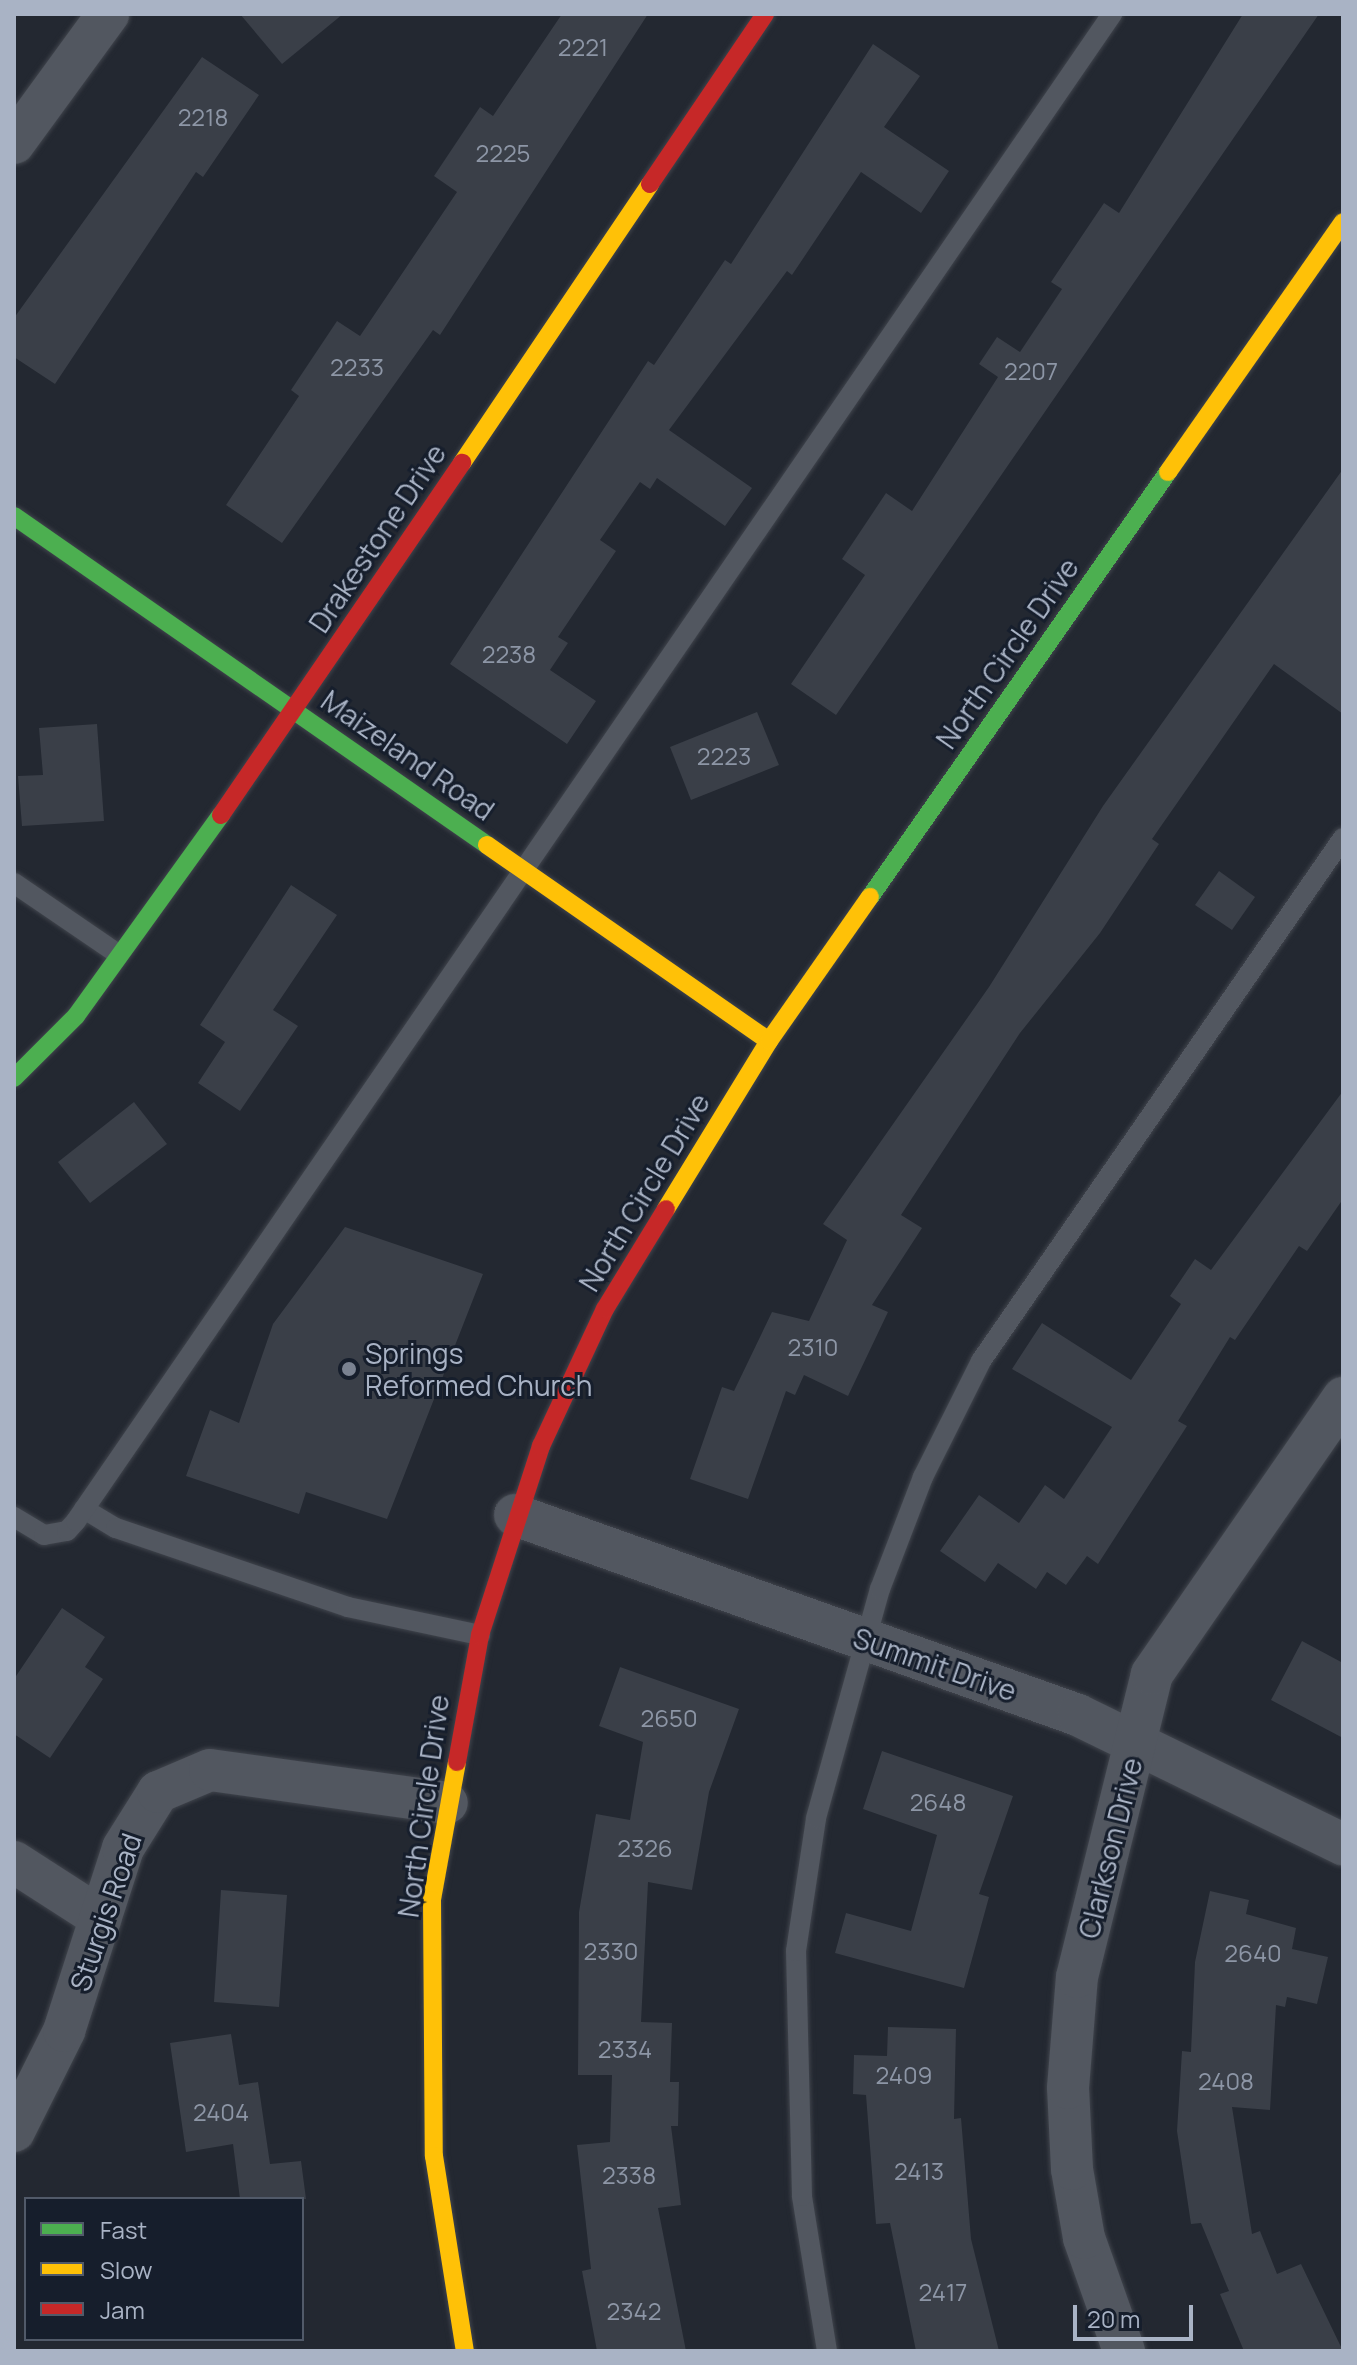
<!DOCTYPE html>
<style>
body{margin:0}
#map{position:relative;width:1357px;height:2365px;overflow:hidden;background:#232831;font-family:Manrope,sans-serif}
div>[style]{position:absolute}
.building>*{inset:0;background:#3a3f48}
.roads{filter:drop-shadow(0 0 2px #40444c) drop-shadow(0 0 2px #40444c)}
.lane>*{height:20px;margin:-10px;padding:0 10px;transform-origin:10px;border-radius:10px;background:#525760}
.street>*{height:42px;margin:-21px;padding:0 21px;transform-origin:21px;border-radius:21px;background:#525760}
.fast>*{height:18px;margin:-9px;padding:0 9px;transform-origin:9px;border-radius:9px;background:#4caf50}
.slow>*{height:18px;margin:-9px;padding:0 9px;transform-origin:9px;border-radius:9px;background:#ffc107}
.jam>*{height:18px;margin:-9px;padding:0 9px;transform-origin:9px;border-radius:9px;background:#c62828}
.dots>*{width:22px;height:22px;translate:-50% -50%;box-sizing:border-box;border:4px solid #161e2c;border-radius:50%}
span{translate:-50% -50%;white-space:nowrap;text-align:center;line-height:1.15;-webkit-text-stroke:6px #161e2c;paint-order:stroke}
.number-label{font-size:24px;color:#8d96a6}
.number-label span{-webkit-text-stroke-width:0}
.street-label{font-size:28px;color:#a9b3c5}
.poi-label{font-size:28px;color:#a9b3c5}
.left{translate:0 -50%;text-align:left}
.frame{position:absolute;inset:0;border:16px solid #a9b3c5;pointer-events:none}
.legend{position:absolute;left:24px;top:2197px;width:280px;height:144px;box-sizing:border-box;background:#161e2c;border:2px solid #515a69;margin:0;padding:10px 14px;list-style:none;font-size:24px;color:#a9b3c5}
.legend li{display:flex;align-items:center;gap:16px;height:40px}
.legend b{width:40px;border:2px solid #515a69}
.scale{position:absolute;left:1073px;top:2305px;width:120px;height:36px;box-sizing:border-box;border:4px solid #a9b3c5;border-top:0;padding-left:10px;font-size:24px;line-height:28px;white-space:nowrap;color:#a9b3c5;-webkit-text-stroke:6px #161e2c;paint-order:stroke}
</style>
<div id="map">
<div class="building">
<i style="clip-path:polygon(240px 14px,343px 14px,282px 64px)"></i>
<i style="clip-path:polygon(562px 14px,648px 14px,440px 335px,433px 330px,282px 543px,226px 505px,299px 396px,291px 390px,337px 321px,360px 336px,457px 192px,434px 176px,480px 107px,493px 116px)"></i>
<i style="clip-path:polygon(1243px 14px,1319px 14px,836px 715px,791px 684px,865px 575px,842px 559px,886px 493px,912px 511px,998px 377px,979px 364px,997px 337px,1020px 352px,1062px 289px,1051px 282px,1104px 203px,1119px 213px)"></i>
<i style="clip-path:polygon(873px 44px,920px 76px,884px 127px,949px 171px,921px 213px,861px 172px,792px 275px,787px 271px,669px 430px,752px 488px,725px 526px,657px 478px,650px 489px,640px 482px,600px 540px,616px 551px,558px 637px,568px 643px,550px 670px,596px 701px,567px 744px,450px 664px,648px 361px,654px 365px,725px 260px,731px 264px)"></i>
<i style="clip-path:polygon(202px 57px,259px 95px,203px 177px,196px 172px,55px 384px,14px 357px,14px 318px)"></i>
<i style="clip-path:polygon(1343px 469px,1343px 714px,1274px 664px,1152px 839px,1159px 844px,1100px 933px,1020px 1033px,901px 1215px,922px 1228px,872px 1305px,888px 1312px,848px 1396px,804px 1375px,795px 1395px,786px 1391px,748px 1499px,690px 1479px,722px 1387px,734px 1391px,772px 1312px,809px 1321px,847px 1240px,823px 1224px,989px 987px,1103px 806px)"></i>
<i style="clip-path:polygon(757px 712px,779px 765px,691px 800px,670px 747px)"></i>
<i style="clip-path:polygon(97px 724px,104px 821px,22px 826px,18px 776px,43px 775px,39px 728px)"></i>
<i style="clip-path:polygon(1219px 871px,1255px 897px,1232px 930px,1195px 905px)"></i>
<i style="clip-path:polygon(291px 885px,337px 915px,273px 1010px,298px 1026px,240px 1111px,198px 1083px,225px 1042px,200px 1025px)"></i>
<i style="clip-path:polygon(1343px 1091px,1343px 1199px,1307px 1251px,1299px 1246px,1235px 1340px,1230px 1337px,1178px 1421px,1187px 1426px,1098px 1564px,1087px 1556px,1066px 1585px,1047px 1572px,1036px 1589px,998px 1563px,985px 1582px,940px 1551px,979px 1495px,1019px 1523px,1045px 1485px,1064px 1499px,1112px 1427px,1012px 1369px,1042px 1323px,1131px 1380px,1181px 1304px,1170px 1296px,1195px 1259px,1211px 1270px)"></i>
<i style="clip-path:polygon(134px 1102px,167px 1144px,90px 1203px,58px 1162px)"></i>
<i style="clip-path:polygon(345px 1227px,483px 1274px,387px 1519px,306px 1492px,299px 1514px,186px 1476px,210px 1410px,239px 1423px,273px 1324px)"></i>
<i style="clip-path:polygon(62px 1608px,105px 1637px,85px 1667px,103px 1679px,50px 1758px,14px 1734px,14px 1679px)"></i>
<i style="clip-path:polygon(1302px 1641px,1343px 1663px,1343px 1738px,1271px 1700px)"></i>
<i style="clip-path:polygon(620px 1667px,739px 1709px,709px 1792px,692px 1890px,648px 1882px,641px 2022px,672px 2023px,670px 2082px,679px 2082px,678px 2126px,671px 2126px,681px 2205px,658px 2208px,686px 2351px,597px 2351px,582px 2271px,591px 2269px,577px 2145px,610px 2142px,612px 2075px,578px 2075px,579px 1912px,596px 1814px,630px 1820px,643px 1742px,599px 1726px)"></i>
<i style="clip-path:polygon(882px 1751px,1013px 1796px,979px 1894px,989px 1897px,964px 1988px,835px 1953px,846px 1913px,911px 1931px,937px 1835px,863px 1809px)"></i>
<i style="clip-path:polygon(221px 1890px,287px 1895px,279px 2007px,214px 2002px)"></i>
<i style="clip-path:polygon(1210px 1891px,1249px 1900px,1246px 1914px,1296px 1928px,1292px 1949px,1328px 1957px,1317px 2004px,1287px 1997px,1285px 2007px,1276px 2005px,1270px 2110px,1232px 2107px,1252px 2234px,1260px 2231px,1277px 2274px,1301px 2264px,1343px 2351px,1244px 2351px,1220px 2294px,1229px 2291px,1201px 2223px,1191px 2224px,1177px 2131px,1182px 2051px,1191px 2052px,1195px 1962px)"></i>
<i style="clip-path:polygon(888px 2027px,956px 2029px,954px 2119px,961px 2118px,971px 2239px,999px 2351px,916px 2351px,890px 2223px,876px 2224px,866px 2095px,853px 2094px,854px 2055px,887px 2056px)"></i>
<i style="clip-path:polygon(231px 2034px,239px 2085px,258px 2082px,270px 2164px,301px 2161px,306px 2199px,240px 2199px,233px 2144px,186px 2152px,170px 2043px)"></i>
</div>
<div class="roads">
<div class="lane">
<i style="left:14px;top:883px;width:126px;rotate:34.3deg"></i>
<i style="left:84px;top:1509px;width:37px;rotate:31deg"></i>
<i style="left:116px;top:1528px;width:245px;rotate:18.8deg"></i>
<i style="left:348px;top:1607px;width:135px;rotate:12deg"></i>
<i style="left:14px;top:1517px;width:35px;rotate:31deg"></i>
<i style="left:44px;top:1535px;width:23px;rotate:-10deg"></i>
<i style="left:67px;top:1531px;width:13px;rotate:-48deg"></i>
<i style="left:76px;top:1521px;width:1829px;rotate:-55.49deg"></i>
<i style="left:827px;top:2351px;width:157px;rotate:-99.2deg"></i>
<i style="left:802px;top:2196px;width:245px;rotate:-91.4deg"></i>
<i style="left:796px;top:1951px;width:134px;rotate:-81.4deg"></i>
<i style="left:816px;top:1818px;width:238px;rotate:-74.4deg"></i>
<i style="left:880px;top:1589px;width:120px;rotate:-69deg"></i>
<i style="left:923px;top:1477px;width:130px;rotate:-63.4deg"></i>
<i style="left:981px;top:1361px;width:636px;rotate:-55.31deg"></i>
</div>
<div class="street">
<i style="left:14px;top:143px;width:160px;rotate:-53.9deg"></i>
<i style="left:515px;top:1515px;width:597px;rotate:19.56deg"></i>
<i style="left:1078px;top:1715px;width:295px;rotate:26deg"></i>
<i style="left:14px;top:1862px;width:103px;rotate:32.8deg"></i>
<i style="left:14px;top:2131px;width:112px;rotate:-63.4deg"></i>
<i style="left:64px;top:2031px;width:192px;rotate:-72.1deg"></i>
<i style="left:123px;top:1848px;width:66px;rotate:-58deg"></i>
<i style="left:158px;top:1792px;width:56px;rotate:-22.9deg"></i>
<i style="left:210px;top:1770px;width:239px;rotate:7.9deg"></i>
<i style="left:1124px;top:2351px;width:120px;rotate:-109.5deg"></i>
<i style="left:1084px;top:2238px;width:70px;rotate:-99.9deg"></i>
<i style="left:1072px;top:2169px;width:81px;rotate:-92.8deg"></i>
<i style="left:1068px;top:2088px;width:111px;rotate:-85.4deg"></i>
<i style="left:1077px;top:1977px;width:312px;rotate:-76.1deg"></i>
<i style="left:1152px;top:1674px;width:336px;rotate:-55.3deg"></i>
</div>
<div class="fast">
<i style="left:14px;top:516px;width:576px;rotate:34.82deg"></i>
<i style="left:870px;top:897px;width:519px;rotate:-54.96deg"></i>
<i style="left:14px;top:1078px;width:88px;rotate:-45deg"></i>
<i style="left:76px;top:1016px;width:248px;rotate:-54.2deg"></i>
</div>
<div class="slow">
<i style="left:462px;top:463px;width:336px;rotate:-56deg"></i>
<i style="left:1168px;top:472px;width:305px;rotate:-55deg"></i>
<i style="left:487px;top:845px;width:343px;rotate:34.8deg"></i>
<i style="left:666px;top:1209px;width:197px;rotate:-58.5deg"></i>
<i style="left:769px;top:1041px;width:176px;rotate:-55deg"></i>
<i style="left:457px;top:1762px;width:140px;rotate:100.3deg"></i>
<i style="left:432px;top:1900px;width:256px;rotate:89.6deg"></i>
<i style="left:434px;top:2156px;width:197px;rotate:81deg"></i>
</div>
<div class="jam">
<i style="left:650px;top:184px;width:205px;rotate:-55.9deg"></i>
<i style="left:221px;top:815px;width:427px;rotate:-55.6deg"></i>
<i style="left:457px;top:1762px;width:129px;rotate:-79.7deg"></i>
<i style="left:480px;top:1635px;width:199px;rotate:-72.1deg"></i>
<i style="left:541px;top:1446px;width:151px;rotate:-65deg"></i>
<i style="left:605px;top:1309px;width:117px;rotate:-58.6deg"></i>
</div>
</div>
<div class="dots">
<i style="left:349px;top:1369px;background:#7a8291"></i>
</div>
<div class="number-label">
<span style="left:583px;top:47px">2221</span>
<span style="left:203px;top:117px">2218</span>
<span style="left:503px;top:153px">2225</span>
<span style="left:357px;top:367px">2233</span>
<span style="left:1031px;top:371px">2207</span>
<span style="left:509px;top:654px">2238</span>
<span style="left:724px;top:756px">2223</span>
<span style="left:813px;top:1347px">2310</span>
<span style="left:669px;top:1718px">2650</span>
<span style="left:938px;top:1802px">2648</span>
<span style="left:645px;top:1848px">2326</span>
<span style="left:611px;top:1951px">2330</span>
<span style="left:1253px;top:1953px">2640</span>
<span style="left:625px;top:2049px">2334</span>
<span style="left:904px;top:2075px">2409</span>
<span style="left:1226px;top:2081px">2408</span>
<span style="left:221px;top:2112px">2404</span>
<span style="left:919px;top:2171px">2413</span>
<span style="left:629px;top:2175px">2338</span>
<span style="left:943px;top:2292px">2417</span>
<span style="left:634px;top:2311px">2342</span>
</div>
<div class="street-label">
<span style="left:377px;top:538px;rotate:-56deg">Drakestone Drive</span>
<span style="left:1007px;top:653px;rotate:-55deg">North Circle Drive</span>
<span style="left:408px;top:755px;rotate:35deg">Maizeland Road</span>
<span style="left:644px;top:1192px;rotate:-59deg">North Circle Drive</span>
<span style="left:935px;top:1664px;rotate:19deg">Summit Drive</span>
<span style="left:423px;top:1806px;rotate:-82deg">North Circle Drive</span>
<span style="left:1110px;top:1848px;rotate:-76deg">Clarkson Drive</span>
<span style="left:105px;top:1912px;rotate:-71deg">Sturgis Road</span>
</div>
<div class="poi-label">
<span class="left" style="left:365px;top:1369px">Springs<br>Reformed Church</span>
</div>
<div class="frame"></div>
<ul class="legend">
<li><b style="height:10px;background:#4caf50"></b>Fast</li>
<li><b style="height:10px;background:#ffc107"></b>Slow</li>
<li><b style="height:10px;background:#c62828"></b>Jam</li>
</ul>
<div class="scale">20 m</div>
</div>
